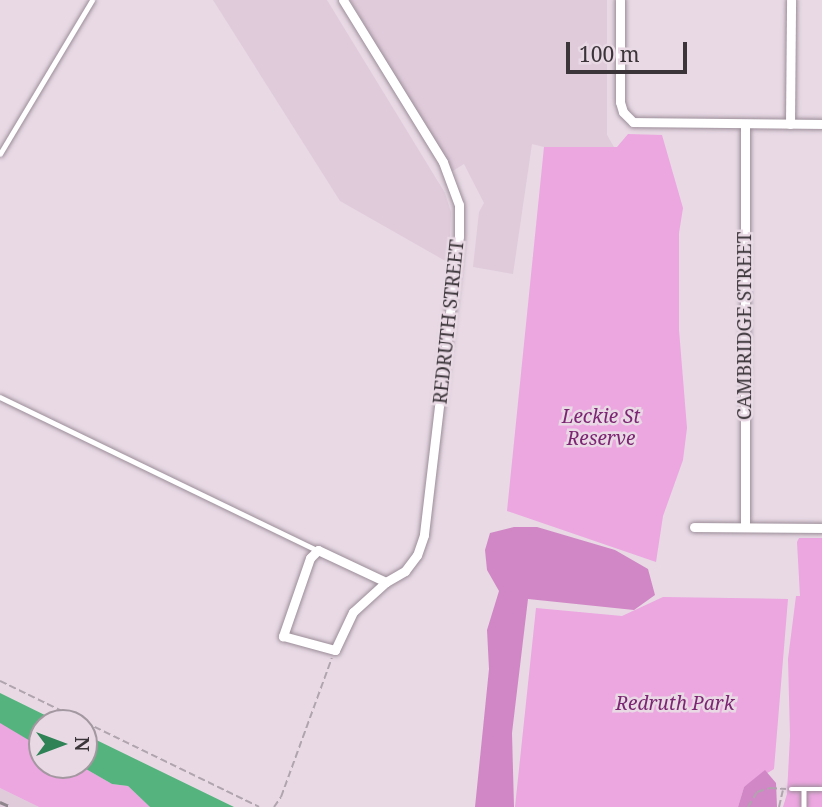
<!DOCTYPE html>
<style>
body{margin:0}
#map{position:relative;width:822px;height:807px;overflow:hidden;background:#e8d9e5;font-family:"Noto Serif",serif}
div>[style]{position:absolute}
.built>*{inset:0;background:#e0cbdb}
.green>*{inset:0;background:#eca6e0}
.forest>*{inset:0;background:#d187c5}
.water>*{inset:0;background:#55b37d}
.path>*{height:2px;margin-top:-1px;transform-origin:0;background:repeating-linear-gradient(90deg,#b0a4ae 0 7px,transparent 0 10.5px)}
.roads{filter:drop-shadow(0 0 2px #9b8d98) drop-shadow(0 0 2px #9b8d98)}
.service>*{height:4.5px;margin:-2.25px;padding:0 2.25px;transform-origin:2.25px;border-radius:2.25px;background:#fff}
.minor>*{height:9px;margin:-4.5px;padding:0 4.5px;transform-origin:4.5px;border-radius:4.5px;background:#fff}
.rail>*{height:2.5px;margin-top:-1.25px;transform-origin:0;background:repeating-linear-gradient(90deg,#8f858d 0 9px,transparent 0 18px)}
span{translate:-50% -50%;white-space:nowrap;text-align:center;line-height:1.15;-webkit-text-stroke:5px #e8d9e5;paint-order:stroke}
.street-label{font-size:19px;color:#3b3539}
.park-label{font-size:19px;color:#7c2572;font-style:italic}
.north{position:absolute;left:28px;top:709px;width:70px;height:70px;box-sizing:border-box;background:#e8d9e5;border:2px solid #a397a0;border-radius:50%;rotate:90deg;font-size:19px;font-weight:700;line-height:28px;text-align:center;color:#3b3539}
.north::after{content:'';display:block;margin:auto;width:24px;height:32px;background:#2e8255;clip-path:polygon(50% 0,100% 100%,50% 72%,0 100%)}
.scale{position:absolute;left:566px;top:42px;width:121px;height:32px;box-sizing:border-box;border:4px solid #3b3539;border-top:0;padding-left:9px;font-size:21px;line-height:24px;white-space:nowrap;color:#3b3539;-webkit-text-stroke:5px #e8d9e5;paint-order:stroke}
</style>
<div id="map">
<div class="built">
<i style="clip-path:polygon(213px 0,327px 0,445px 193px,451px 212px,449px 263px,340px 201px)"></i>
<i style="clip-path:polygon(350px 0,607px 0,607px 135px,614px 147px,544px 147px,532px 144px,513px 274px,473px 267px,479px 212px,484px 203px,464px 164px,451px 172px)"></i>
<i style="clip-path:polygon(0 788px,39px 807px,0 807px)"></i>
</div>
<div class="green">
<i style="clip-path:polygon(628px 134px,662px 135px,683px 208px,679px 233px,679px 330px,687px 428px,683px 460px,663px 516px,656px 562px,507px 511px,544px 147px,617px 147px)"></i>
<i style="clip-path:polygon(799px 538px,822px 538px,822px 807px,783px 807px,787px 794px,790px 736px,788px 659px,796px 596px,800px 596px,797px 542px)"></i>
<i style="clip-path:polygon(663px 597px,788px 599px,774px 769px,744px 787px,738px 807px,515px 807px,536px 608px,622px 616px)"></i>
<i style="clip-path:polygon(0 723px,17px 730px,42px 748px,42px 765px,79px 765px,112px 784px,128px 786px,150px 807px,39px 807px,0 788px)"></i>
</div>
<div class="forest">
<i style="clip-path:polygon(514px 527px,537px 527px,615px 550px,648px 569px,655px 595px,634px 610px,528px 599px,512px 733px,514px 807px,475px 807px,489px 669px,487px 630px,499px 591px,487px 570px,485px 550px,490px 533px)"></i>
<i style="clip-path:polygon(765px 770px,776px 783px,777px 807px,738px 807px,744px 787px)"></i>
</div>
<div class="water">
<i style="clip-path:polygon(0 693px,61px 723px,42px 723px,42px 748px,0 723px)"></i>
<i style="clip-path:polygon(84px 734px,234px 807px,150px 807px,128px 786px,112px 784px,79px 765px,84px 765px)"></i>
</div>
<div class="path">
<i style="left:0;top:681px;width:288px;rotate:25.9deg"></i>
<i style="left:274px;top:807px;width:12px;rotate:-55deg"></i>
<i style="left:281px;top:797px;width:148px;rotate:-69.9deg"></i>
<i style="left:748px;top:807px;width:17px;rotate:-59deg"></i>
<i style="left:757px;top:792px;width:14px;rotate:-17deg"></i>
<i style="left:770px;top:788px;width:16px;rotate:4deg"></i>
<i style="left:779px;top:807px;width:17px;rotate:-77deg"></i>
</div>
<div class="roads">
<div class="service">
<i style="left:0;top:154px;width:179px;rotate:-59.1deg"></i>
<i style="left:0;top:397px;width:352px;rotate:25.8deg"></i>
<i style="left:791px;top:789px;width:31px"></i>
<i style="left:804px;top:789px;width:18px;rotate:90deg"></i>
</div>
<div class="minor">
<i style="left:343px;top:0;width:190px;rotate:58.3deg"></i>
<i style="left:443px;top:162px;width:46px;rotate:69.6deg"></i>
<i style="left:459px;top:205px;width:31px;rotate:90deg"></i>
<i style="left:459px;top:236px;width:301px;rotate:96.7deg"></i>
<i style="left:424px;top:535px;width:21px;rotate:109deg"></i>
<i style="left:417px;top:555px;width:20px;rotate:127deg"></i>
<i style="left:405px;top:571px;width:22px;rotate:150deg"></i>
<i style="left:386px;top:582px;width:75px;rotate:-154.8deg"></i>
<i style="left:318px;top:550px;width:11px;rotate:135deg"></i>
<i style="left:310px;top:558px;width:83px;rotate:109.1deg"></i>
<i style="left:283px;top:636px;width:54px;rotate:15.1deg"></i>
<i style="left:335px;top:650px;width:42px;rotate:-64.7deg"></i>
<i style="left:353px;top:612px;width:45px;rotate:-42.3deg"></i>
<i style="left:620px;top:0;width:102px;rotate:90deg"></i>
<i style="left:620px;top:102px;width:10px;rotate:73deg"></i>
<i style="left:623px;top:112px;width:14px;rotate:45deg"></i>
<i style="left:633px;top:122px;width:189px;rotate:0.6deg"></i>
<i style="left:790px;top:124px;width:124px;rotate:-89.5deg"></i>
<i style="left:745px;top:125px;width:402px;rotate:90deg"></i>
<i style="left:694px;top:527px;width:128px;rotate:0.4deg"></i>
</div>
</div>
<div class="rail">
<i style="left:0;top:802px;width:12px;rotate:24deg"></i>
</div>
<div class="street-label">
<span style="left:449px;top:322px;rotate:-84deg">REDRUTH STREET</span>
<span style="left:745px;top:326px;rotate:-90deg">CAMBRIDGE STREET</span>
</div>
<div class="park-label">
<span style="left:601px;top:428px">Leckie St<br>Reserve</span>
<span style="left:675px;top:704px">Redruth Park</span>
</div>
<div class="north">N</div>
<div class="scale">100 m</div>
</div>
